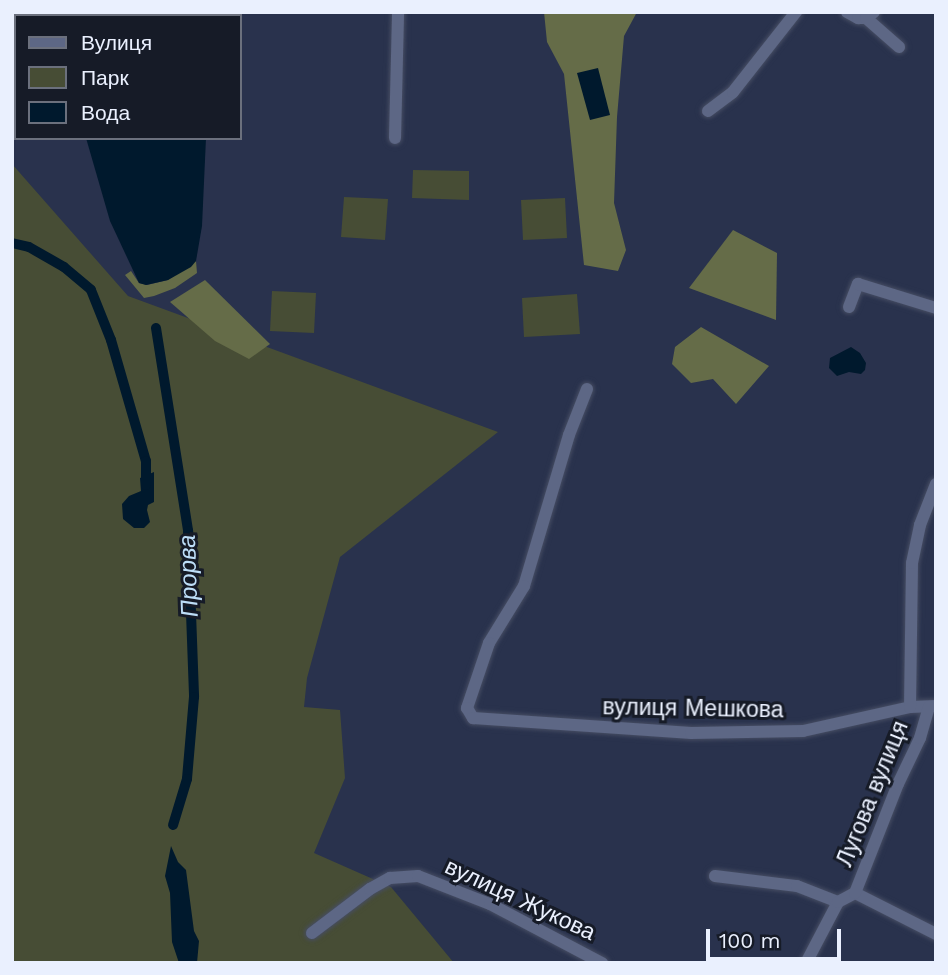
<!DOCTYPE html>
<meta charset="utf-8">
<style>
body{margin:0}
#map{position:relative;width:948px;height:975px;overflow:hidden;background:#29324d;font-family:"Work Sans",sans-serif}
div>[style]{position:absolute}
.green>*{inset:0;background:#474d35}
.forest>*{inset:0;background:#656c48}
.water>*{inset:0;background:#00192d}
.canal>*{height:10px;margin:-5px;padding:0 5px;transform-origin:5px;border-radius:5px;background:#00192d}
.roads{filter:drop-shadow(0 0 2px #464d63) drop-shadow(0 0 2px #464d63)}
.minor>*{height:12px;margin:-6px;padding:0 6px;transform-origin:6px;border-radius:6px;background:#5d6785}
span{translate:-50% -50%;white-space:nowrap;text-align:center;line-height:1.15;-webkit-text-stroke:6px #161b27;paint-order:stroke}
.street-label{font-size:23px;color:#eaf0fe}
.water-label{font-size:24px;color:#bddef8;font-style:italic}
.frame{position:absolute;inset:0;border:14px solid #eaf0fe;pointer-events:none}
.legend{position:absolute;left:14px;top:14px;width:228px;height:126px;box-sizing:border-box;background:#161b27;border:2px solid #6b707d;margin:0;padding:9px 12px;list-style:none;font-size:21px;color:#eaf0fe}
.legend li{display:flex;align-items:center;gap:14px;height:35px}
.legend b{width:35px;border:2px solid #6b707d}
.scale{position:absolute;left:706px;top:929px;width:135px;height:32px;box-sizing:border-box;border:4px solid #eaf0fe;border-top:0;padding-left:9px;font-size:21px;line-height:24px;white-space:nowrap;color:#eaf0fe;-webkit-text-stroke:5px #161b27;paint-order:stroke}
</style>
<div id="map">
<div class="green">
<i style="clip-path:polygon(12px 164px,128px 296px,498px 432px,340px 557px,307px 678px,304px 707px,340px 710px,345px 778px,314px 853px,391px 887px,454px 963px,12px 963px)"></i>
<i style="clip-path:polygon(413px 170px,469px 171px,469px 200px,412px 198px)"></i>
<i style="clip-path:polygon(344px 197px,388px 199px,385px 240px,341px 237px)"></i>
<i style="clip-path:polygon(565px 198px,567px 238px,523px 240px,521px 200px)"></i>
<i style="clip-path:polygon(272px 291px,316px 293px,314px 333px,270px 331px)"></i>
<i style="clip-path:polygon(577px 294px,580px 334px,524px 337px,522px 298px)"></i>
</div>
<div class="forest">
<i style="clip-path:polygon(544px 12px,637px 12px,624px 36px,617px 117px,614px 203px,626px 250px,618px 271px,584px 265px,564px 74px,547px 42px)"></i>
<i style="clip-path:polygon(733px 230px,777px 253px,776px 320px,689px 288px)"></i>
<i style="clip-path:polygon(196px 261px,197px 273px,175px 288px,154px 296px,144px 298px,125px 275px,131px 271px,139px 283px,147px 285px,168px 280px)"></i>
<i style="clip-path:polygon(205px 280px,270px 344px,249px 359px,215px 341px,170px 302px)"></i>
<i style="clip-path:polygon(701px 327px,769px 366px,736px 404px,713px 379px,691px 383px,672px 364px,675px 347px)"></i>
</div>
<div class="water">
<i style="clip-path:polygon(598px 68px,610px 115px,590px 120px,577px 73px)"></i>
<i style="clip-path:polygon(86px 138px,206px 138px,202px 226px,196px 261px,191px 267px,168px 280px,146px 285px,139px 283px,110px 221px)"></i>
<i style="clip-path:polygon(851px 347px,860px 353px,866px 363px,865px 370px,861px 374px,849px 372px,837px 376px,829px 368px,830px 358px)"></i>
<i style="clip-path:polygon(154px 472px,154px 502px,148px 505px,147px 510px,150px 522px,144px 528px,134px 528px,123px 519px,122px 504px,129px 496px,141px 491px,140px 478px)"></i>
<i style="clip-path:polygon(171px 846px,178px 862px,186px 870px,194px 931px,199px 941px,197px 963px,179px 963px,172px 942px,170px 893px,165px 876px)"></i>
</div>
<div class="canal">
<i style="left:12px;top:243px;width:17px;rotate:13deg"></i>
<i style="left:29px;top:247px;width:40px;rotate:29.7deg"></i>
<i style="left:64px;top:267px;width:35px;rotate:40deg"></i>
<i style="left:91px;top:290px;width:54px;rotate:68.2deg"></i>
<i style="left:111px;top:340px;width:126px;rotate:73.9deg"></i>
<i style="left:146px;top:461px;width:24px;rotate:90deg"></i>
<i style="left:156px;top:328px;width:206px;rotate:81deg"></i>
<i style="left:188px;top:531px;width:166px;rotate:87.9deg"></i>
<i style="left:194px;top:697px;width:82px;rotate:94.9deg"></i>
<i style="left:187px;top:779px;width:48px;rotate:106.9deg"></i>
</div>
<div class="roads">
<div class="minor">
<i style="left:85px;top:12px;width:4px;rotate:90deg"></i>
<i style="left:847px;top:12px;width:13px;rotate:29deg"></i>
<i style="left:858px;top:18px;width:8px"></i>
<i style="left:866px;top:18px;width:10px;rotate:-37deg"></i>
<i style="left:866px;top:18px;width:44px;rotate:41.3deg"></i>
<i style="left:708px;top:111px;width:31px;rotate:-37deg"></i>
<i style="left:733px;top:92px;width:102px;rotate:-51.8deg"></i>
<i style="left:395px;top:138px;width:126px;rotate:-88.6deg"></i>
<i style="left:849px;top:307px;width:25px;rotate:-69deg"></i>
<i style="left:858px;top:284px;width:82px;rotate:17.1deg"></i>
<i style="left:587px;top:389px;width:49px;rotate:111.4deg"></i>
<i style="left:569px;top:435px;width:158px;rotate:106.6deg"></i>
<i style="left:524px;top:586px;width:67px;rotate:121.6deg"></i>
<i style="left:489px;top:643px;width:69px;rotate:108.7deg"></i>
<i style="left:467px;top:708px;width:12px;rotate:59deg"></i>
<i style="left:473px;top:718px;width:219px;rotate:3.9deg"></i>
<i style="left:691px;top:733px;width:112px;rotate:-1deg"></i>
<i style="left:803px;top:731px;width:110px;rotate:-12.6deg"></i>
<i style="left:910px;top:707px;width:26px;rotate:-2deg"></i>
<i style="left:910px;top:707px;width:144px;rotate:-89.2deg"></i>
<i style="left:912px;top:563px;width:39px;rotate:-78deg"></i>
<i style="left:920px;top:525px;width:44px;rotate:-68.7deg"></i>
<i style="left:715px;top:876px;width:83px;rotate:7deg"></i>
<i style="left:797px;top:886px;width:44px;rotate:21.3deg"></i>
<i style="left:855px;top:893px;width:91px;rotate:26.8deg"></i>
<i style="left:312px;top:933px;width:73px;rotate:-37.2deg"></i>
<i style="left:370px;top:889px;width:23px;rotate:-29deg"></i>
<i style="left:390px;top:878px;width:28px;rotate:-4deg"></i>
<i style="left:418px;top:876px;width:77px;rotate:21.3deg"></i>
<i style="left:490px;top:904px;width:127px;rotate:27.8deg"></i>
<i style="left:806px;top:963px;width:69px;rotate:-62.3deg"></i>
<i style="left:838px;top:902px;width:19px;rotate:-28deg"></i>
<i style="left:855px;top:893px;width:117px;rotate:-68.5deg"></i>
<i style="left:898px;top:784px;width:51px;rotate:-64.4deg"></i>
<i style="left:920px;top:738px;width:32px;rotate:-74deg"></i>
</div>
</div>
<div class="street-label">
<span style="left:693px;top:709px;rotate:1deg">вулиця Мешкова</span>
<span style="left:873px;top:794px;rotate:-68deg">Лугова вулиця</span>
<span style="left:520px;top:900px;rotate:25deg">вулиця Жукова</span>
</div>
<div class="water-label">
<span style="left:189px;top:576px;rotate:-92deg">Прорва</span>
</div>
<div class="frame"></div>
<ul class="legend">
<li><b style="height:9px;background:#5d6785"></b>Вулиця</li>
<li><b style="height:19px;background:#474d35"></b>Парк</li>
<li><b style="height:19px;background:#00192d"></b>Вода</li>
</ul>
<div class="scale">100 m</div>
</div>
